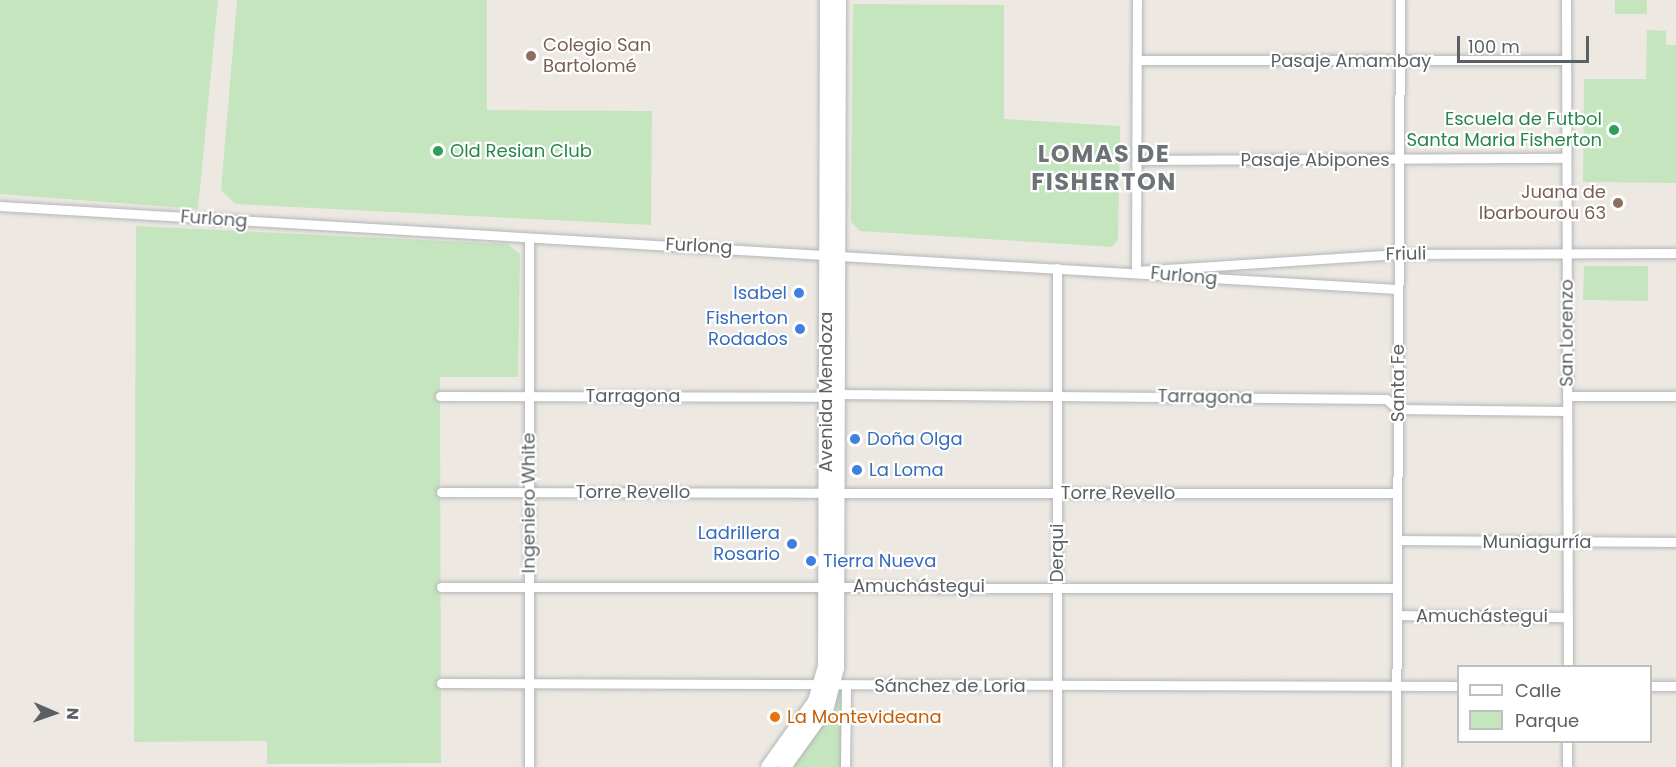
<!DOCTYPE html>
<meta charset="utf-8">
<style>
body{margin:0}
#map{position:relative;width:1676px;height:767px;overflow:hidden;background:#ede9e2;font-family:Poppins,sans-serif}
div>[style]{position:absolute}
.green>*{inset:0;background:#c5e5bf}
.roads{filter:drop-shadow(0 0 2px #b3b6ba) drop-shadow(0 0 2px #b3b6ba)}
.street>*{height:9px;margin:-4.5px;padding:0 4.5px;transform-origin:4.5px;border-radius:4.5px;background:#fff}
.secondary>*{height:14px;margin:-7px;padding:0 7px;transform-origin:7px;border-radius:7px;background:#fff}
.dots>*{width:16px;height:16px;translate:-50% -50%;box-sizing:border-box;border:3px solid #fff;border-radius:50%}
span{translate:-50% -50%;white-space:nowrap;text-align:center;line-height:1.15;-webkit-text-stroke:4.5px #fff;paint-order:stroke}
.education-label{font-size:18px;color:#785e54}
.left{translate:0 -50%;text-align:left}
.right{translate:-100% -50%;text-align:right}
.street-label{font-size:18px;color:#5b6063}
.leisure-label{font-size:18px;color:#27864d}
.shop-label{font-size:18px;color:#366cbe}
.food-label{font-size:18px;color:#c56008}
.district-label{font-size:24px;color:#6c7275;font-weight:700;letter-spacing:1.5px}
.legend{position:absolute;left:1457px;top:665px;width:195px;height:78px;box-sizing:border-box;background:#fff;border:2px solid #bdbfc1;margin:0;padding:8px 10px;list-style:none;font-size:18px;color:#5b6063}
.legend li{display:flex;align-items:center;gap:12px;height:30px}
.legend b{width:30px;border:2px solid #bdbfc1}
.north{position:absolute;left:24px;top:683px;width:60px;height:60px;-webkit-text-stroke:4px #fff;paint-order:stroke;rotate:92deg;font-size:16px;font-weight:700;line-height:24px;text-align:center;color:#5b6063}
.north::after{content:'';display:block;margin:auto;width:21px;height:27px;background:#5b6063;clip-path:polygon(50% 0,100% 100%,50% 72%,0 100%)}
.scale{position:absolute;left:1457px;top:36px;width:132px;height:27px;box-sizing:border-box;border:3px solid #5b6063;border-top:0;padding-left:8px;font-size:18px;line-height:21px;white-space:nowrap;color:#5b6063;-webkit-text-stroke:4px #fff;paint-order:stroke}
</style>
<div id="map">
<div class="green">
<i style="clip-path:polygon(0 0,218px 0,198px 209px,0 194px)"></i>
<i style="clip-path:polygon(237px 0,487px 0,487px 110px,652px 111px,651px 225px,235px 204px,221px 190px)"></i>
<i style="clip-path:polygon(1615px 0,1647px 0,1647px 14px,1615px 14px)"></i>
<i style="clip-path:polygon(853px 4px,1004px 5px,1004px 119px,1120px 126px,1118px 240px,1112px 247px,860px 231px,851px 222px)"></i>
<i style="clip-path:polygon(1647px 30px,1666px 31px,1666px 45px,1676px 45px,1676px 183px,1583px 182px,1584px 79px,1646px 79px)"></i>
<i style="clip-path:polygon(136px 226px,507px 244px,520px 254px,518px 377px,440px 377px,441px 763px,267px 764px,267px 741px,134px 742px)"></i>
<i style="clip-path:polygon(1584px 266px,1648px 266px,1648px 301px,1583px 300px)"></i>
<i style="clip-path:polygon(836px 686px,846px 686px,845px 767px,784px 767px)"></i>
</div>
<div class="roads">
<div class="street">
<i style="left:1566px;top:0;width:666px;rotate:89.83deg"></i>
<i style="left:1137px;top:60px;width:429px"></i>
<i style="left:1137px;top:160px;width:429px;rotate:-0.3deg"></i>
<i style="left:0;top:206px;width:1400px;rotate:3.4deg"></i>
<i style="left:1136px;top:271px;width:263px;rotate:-3.7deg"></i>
<i style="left:1398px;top:254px;width:278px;rotate:-0.2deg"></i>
<i style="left:1136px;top:271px;width:271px;rotate:-89.8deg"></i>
<i style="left:839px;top:394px;width:547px;rotate:0.52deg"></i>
<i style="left:1386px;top:399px;width:16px;rotate:40deg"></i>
<i style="left:1398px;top:409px;width:169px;rotate:0.7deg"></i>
<i style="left:440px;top:396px;width:386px;rotate:0.1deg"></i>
<i style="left:1567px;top:396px;width:109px"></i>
<i style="left:441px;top:492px;width:385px;rotate:0.1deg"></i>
<i style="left:838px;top:493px;width:559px"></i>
<i style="left:1397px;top:540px;width:279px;rotate:0.4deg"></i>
<i style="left:441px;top:587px;width:956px;rotate:0.06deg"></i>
<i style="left:1397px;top:615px;width:171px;rotate:0.7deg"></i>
<i style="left:441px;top:683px;width:1017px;rotate:0.17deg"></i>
<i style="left:1650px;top:686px;width:26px"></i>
<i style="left:529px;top:767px;width:528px;rotate:-90deg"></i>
<i style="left:845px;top:767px;width:81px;rotate:-89.3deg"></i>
<i style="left:1057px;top:767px;width:499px;rotate:-90deg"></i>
<i style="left:1396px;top:767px;width:767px;rotate:-89.7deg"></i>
<i style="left:1567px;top:767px;width:25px;rotate:-90deg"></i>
</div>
<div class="secondary">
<i style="left:768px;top:767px;width:81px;rotate:-54.5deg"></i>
<i style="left:815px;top:701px;width:36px;rotate:-74deg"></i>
<i style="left:825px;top:666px;width:666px;rotate:-89.83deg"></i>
<i style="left:784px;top:767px;width:74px;rotate:-54.4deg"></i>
<i style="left:827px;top:707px;width:40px;rotate:-75.6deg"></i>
<i style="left:837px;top:668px;width:668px;rotate:-89.83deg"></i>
</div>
</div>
<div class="dots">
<i style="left:531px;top:56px;background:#8d6e63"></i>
<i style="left:1614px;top:130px;background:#2e9e5b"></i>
<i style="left:438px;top:151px;background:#2e9e5b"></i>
<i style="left:1618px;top:203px;background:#8d6e63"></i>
<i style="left:799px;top:293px;background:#3f7fe0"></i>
<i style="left:800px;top:329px;background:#3f7fe0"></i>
<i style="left:855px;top:439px;background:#3f7fe0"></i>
<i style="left:857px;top:470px;background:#3f7fe0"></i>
<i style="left:792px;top:544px;background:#3f7fe0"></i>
<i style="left:811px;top:561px;background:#3f7fe0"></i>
<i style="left:775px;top:717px;background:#e8710a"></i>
</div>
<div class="education-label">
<span class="left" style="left:543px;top:56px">Colegio San<br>Bartolomé</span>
<span class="right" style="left:1606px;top:203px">Juana de<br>Ibarbourou 63</span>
</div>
<div class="street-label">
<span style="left:1351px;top:61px">Pasaje Amambay</span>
<span style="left:1315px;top:160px">Pasaje Abipones</span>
<span style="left:214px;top:219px;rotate:4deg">Furlong</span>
<span style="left:699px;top:246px;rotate:3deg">Furlong</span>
<span style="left:1406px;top:254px;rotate:-1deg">Friuli</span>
<span style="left:1184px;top:276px;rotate:5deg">Furlong</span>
<span style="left:1567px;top:333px;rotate:-90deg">San Lorenzo</span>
<span style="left:1398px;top:383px;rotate:-90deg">Santa Fe</span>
<span style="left:826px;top:392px;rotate:-90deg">Avenida Mendoza</span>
<span style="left:633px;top:396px">Tarragona</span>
<span style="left:1205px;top:397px;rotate:1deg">Tarragona</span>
<span style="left:633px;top:492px">Torre Revello</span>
<span style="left:1118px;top:493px">Torre Revello</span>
<span style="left:529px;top:503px;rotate:-90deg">Ingeniero White</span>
<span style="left:1537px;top:542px">Muniagurría</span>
<span style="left:1057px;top:553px;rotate:-90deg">Derqui</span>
<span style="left:919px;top:586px">Amuchástegui</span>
<span style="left:1482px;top:616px">Amuchástegui</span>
<span style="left:950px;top:686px">Sánchez de Loria</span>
</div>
<div class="leisure-label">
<span class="right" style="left:1602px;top:130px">Escuela de Futbol<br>Santa Maria Fisherton</span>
<span class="left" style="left:450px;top:151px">Old Resian Club</span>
</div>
<div class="shop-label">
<span class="right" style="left:787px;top:293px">Isabel</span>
<span class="right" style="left:788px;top:329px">Fisherton<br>Rodados</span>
<span class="left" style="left:867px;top:439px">Doña Olga</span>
<span class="left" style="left:869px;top:470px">La Loma</span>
<span class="right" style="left:780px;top:544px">Ladrillera<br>Rosario</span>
<span class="left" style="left:823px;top:561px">Tierra Nueva</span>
</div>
<div class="food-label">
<span class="left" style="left:787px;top:717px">La Montevideana</span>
</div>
<div class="district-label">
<span style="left:1104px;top:168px">LOMAS DE<br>FISHERTON</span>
</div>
<ul class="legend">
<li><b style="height:8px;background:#fff"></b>Calle</li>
<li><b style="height:16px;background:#c5e5bf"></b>Parque</li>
</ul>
<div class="north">N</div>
<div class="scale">100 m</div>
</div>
